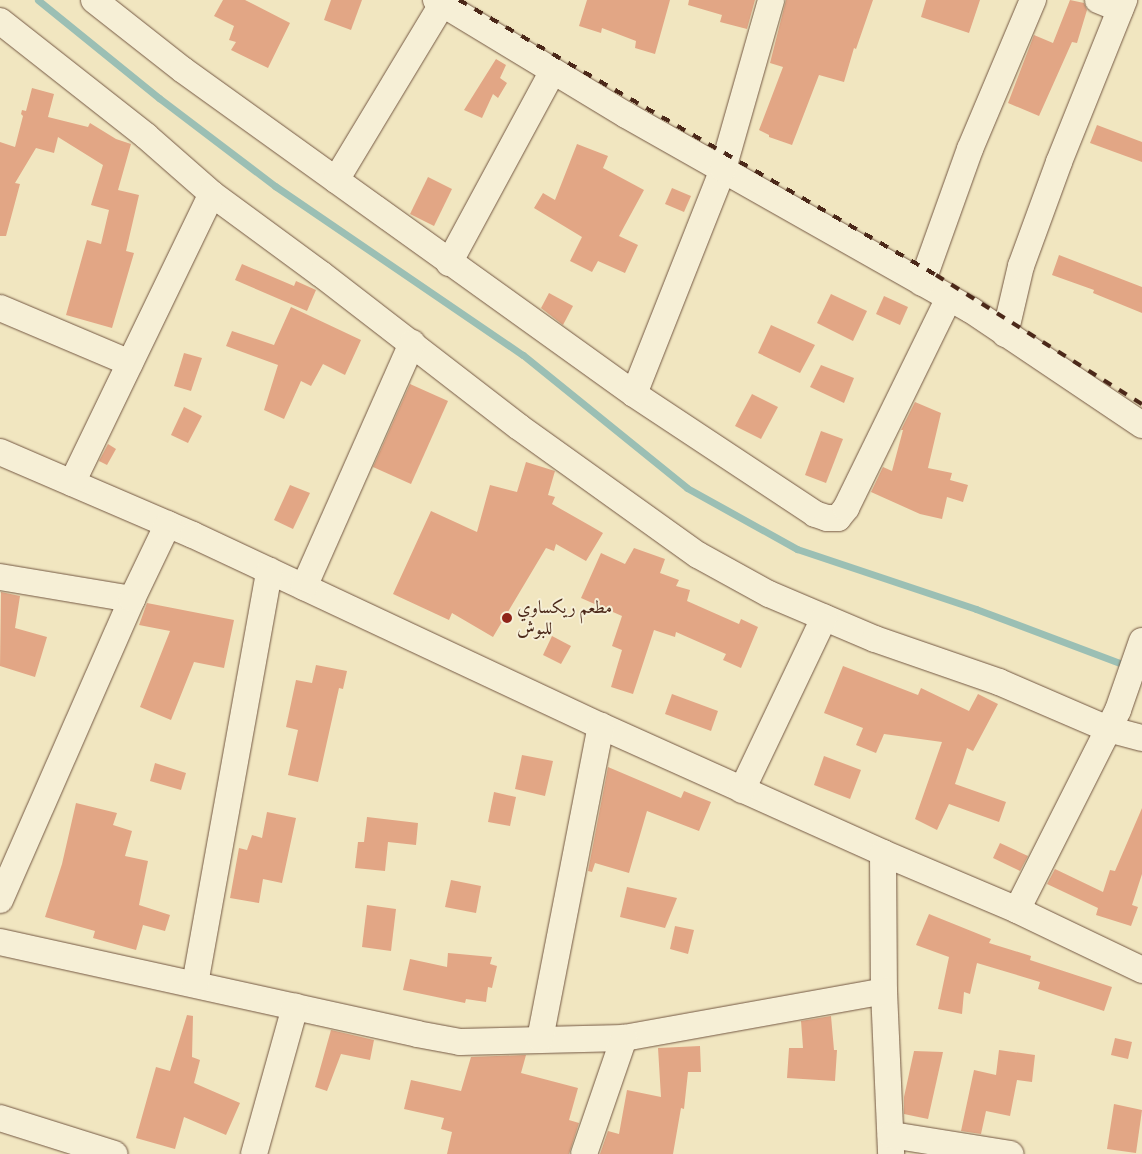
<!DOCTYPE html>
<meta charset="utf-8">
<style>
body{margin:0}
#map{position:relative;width:1142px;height:1154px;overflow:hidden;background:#f1e6c0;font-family:Alegreya,Amiri,serif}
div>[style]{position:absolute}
.stream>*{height:7px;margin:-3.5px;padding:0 3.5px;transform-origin:3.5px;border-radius:3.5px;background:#9bbfb4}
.building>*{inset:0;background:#e2a685}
.roads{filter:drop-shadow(0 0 1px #745843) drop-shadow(0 0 1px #745843)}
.minor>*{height:26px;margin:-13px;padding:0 13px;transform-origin:13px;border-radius:13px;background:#f6efd6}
.rail>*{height:4px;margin-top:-2px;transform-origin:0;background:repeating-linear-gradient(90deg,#4b2819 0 9px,transparent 0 18px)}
.dots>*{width:14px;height:14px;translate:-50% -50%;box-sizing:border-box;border:2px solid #f6efd6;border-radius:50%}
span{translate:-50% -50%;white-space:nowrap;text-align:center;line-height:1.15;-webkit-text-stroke:4px #f6efd6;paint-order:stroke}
.poi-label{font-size:18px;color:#4b2819}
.left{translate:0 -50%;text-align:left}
</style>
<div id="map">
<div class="stream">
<i style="left:38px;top:0;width:156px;rotate:39deg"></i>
<i style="left:159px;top:98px;width:146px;rotate:37.2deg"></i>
<i style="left:275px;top:186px;width:300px;rotate:34.3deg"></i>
<i style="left:523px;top:355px;width:211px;rotate:39deg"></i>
<i style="left:687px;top:488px;width:126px;rotate:29deg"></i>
<i style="left:797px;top:549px;width:189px;rotate:18.5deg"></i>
<i style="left:976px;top:609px;width:162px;rotate:20.6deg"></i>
</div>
<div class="building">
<i style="clip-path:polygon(223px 0,245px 0,290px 23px,268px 68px,231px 50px,236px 42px,229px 40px,234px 26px,214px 16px)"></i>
<i style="clip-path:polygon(331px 0,362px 0,351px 30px,324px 20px)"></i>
<i style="clip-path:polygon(587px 0,670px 0,655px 54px,635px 48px,636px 41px,602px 28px,601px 33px,579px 26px)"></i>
<i style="clip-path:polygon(689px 0,755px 0,747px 29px,720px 22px,722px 15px,688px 5px)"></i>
<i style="clip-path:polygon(786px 0,873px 0,856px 49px,854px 48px,844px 82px,819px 75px,792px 145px,769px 137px,769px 135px,759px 130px,783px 67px,770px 63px)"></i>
<i style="clip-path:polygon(926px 0,980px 0,969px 33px,921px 17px)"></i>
<i style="clip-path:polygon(1070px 0,1084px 3px,1087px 10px,1077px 43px,1072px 42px,1039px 116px,1008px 103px,1034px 35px,1053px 43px)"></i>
<i style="clip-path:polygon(496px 59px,506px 65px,500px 78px,507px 83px,498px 98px,493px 94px,482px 118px,464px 110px)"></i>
<i style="clip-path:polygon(32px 88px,54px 94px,48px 117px,88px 127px,90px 123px,116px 139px,131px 144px,118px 190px,139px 195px,126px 251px,134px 253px,112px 328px,66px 315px,87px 240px,101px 244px,109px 210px,91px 205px,103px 165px,58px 137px,54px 153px,36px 148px,15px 183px,20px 184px,6px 236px,0 236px,0 142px,15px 147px,23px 116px,21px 114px,22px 110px,26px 111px)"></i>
<i style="clip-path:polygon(1097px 125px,1142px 142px,1142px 162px,1090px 143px)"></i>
<i style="clip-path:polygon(577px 144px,608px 156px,603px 168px,644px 190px,619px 236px,638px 245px,625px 273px,598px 261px,592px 272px,570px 261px,582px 237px,534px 208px,543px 193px,555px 200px)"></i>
<i style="clip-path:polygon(428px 177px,452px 189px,434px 226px,410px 214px)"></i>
<i style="clip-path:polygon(672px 188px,691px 196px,684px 212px,665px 204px)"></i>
<i style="clip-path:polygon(1059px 255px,1142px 287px,1142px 313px,1093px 293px,1094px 290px,1052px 275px)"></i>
<i style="clip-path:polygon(242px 264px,294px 286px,296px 281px,316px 290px,307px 311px,235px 280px)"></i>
<i style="clip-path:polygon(549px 293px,573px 306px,563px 325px,541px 308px)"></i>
<i style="clip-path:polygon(831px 294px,867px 311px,853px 341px,817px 323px)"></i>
<i style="clip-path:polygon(884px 296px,908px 307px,900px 325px,876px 314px)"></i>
<i style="clip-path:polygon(291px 307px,361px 340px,345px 375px,323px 364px,311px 386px,301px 381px,284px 419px,264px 410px,278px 365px,226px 346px,232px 331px,274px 345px)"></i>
<i style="clip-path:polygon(771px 325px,815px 345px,800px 373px,758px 353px)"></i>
<i style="clip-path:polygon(184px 353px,202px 358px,191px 391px,174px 386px)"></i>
<i style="clip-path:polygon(821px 365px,854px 378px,844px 403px,810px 387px)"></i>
<i style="clip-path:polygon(410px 384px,448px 401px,411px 484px,373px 467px)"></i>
<i style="clip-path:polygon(752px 394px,778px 407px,761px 439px,735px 426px)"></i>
<i style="clip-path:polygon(915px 402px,941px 413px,928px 468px,952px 473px,950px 480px,968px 485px,963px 502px,947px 497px,942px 519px,920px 514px,871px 492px,883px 467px,892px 471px,903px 430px,901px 430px)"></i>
<i style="clip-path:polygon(184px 407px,202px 416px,188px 443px,171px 435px)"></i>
<i style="clip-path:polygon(821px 431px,843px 439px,826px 483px,805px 475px)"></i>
<i style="clip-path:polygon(108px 444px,116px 449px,107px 465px,99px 461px)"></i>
<i style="clip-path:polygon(526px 462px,555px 471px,548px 495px,555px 497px,552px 504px,603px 533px,586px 561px,556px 544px,554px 551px,546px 548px,493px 637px,452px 613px,449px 620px,393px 594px,431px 511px,477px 532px,490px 485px,517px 492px)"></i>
<i style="clip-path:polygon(290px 485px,310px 493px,293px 529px,274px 520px)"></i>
<i style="clip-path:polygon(634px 548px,665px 559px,660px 573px,679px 580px,676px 586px,690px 590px,687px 601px,739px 624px,741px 619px,758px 627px,741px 668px,723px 660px,726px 654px,676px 632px,675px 637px,654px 630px,633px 694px,611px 687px,622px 650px,612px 646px,622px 616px,581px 598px,601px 553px,625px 564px)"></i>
<i style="clip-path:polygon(1px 592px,20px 596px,15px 628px,47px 637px,35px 677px,0 666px)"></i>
<i style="clip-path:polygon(147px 603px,234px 620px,224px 668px,194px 662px,171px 720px,140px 707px,170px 631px,139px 625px)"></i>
<i style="clip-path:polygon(552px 636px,571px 646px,561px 664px,543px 655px)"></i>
<i style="clip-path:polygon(316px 665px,347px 671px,343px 689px,339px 688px,318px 782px,288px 775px,298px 730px,286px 727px,296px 680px,312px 683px)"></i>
<i style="clip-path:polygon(843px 666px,918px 695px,921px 688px,969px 711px,978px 694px,998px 704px,973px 751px,967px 748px,955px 784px,1006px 802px,999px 822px,949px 804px,937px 830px,915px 819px,942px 742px,884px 734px,876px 753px,856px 745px,863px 728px,824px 713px)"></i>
<i style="clip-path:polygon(672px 694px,718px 711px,711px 731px,665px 714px)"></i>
<i style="clip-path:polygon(522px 755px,553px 761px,545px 796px,515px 789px)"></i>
<i style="clip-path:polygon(824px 756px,861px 770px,850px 799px,814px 785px)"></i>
<i style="clip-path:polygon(155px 763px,186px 773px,181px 790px,150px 781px)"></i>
<i style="clip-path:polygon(608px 767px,681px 798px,684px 791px,711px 802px,699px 831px,647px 811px,629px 873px,595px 863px,592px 872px,588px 871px)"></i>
<i style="clip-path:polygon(494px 792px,516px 797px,510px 826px,488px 822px)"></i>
<i style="clip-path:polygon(76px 803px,117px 813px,113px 825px,132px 831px,125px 856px,148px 861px,139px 905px,170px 915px,165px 931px,143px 925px,136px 950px,93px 938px,95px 931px,45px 917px,62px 864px)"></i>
<i style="clip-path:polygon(1142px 808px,1142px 874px,1132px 905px,1138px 907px,1131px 926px,1096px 915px,1098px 908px,1047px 884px,1055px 869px,1103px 892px,1110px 870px,1115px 871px)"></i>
<i style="clip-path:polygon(267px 812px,296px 818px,282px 883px,263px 879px,259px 903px,230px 898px,239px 848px,247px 850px,252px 835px,262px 838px)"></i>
<i style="clip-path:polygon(367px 817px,418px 823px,416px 845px,388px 842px,385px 871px,355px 868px,358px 842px,364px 842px)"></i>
<i style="clip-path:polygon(1000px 843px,1028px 856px,1020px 871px,993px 858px)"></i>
<i style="clip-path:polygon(451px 880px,481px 886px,476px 913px,445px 907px)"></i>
<i style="clip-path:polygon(627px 887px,677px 898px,665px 928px,620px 917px)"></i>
<i style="clip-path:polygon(367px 905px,396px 909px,391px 951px,362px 947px)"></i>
<i style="clip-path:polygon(929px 914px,991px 939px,989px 943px,1031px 956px,1030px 960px,1112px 987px,1104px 1011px,1038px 989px,1040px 982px,977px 963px,970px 994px,964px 992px,962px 1014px,938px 1009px,949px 957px,916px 945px)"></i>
<i style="clip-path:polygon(675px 926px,694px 930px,688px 954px,670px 949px)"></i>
<i style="clip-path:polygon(448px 953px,492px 957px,490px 964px,497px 966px,492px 988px,488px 987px,486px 1002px,466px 999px,465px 1003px,403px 990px,410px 959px,447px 967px)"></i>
<i style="clip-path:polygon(187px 1015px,193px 1016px,192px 1057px,200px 1060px,194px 1083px,240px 1103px,226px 1135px,184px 1117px,175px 1149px,136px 1138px,156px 1067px,170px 1071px)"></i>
<i style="clip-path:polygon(831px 1016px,834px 1050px,837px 1050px,835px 1081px,787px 1078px,789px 1048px,803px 1048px,801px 1021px)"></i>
<i style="clip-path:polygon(331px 1030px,374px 1040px,370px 1060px,341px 1054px,327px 1091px,315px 1087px)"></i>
<i style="clip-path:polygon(1115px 1038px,1132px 1042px,1128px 1059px,1111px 1055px)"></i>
<i style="clip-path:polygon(700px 1046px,701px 1072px,688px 1072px,684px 1109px,681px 1108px,673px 1154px,600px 1154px,608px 1131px,619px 1134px,627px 1090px,661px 1097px,658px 1048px)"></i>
<i style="clip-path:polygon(999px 1050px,1035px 1055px,1032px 1082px,1017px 1080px,1010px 1116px,986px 1111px,981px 1134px,961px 1131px,974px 1070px,996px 1075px)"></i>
<i style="clip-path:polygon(914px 1051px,943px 1052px,928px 1119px,904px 1114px,904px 1097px)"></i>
<i style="clip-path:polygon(526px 1055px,521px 1073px,578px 1088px,569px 1120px,579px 1123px,569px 1154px,447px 1154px,452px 1132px,441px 1129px,444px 1118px,404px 1109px,411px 1080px,461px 1091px,471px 1057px)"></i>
<i style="clip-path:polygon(1114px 1104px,1142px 1110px,1136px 1153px,1107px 1149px)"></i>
</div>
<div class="roads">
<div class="minor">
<i style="left:94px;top:0;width:113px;rotate:38.2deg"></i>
<i style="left:183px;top:70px;width:555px;rotate:35.69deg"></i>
<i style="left:634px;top:394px;width:217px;rotate:33.5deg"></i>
<i style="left:815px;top:514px;width:13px;rotate:18deg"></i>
<i style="left:827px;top:518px;width:11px"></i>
<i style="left:838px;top:518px;width:13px;rotate:-51deg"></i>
<i style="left:846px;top:508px;width:234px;rotate:-63.9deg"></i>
<i style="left:436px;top:0;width:222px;rotate:31.2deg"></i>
<i style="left:626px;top:115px;width:396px;rotate:29.5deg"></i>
<i style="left:971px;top:310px;width:206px;rotate:33.9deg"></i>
<i style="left:1098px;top:0;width:24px;rotate:22deg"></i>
<i style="left:0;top:21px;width:186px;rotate:38.2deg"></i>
<i style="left:146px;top:136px;width:88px;rotate:41.3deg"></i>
<i style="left:212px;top:194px;width:135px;rotate:36.3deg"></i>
<i style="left:321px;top:274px;width:250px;rotate:37.7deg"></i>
<i style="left:519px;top:427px;width:220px;rotate:35.6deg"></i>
<i style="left:698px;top:555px;width:81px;rotate:28.8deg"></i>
<i style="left:769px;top:594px;width:115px;rotate:23deg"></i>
<i style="left:875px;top:639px;width:131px;rotate:19.1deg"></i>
<i style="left:999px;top:682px;width:119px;rotate:23.3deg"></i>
<i style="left:1108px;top:729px;width:35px;rotate:15deg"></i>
<i style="left:336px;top:180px;width:205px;rotate:-58.9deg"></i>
<i style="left:449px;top:263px;width:218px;rotate:-61.6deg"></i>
<i style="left:922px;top:283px;width:142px;rotate:-70.3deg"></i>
<i style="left:970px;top:149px;width:162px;rotate:-67.1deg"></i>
<i style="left:0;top:308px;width:141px;rotate:22.9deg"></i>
<i style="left:1005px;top:334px;width:70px;rotate:-76.8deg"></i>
<i style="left:1021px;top:266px;width:111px;rotate:-69.9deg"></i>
<i style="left:1059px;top:162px;width:175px;rotate:-68.1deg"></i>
<i style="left:634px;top:394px;width:242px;rotate:-68.4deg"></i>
<i style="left:723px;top:169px;width:176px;rotate:-74.1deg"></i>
<i style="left:0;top:452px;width:210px;rotate:23.3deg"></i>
<i style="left:193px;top:535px;width:450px;rotate:25.1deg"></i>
<i style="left:601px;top:726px;width:309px;rotate:24.2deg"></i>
<i style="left:883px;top:853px;width:146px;rotate:23deg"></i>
<i style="left:1017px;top:910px;width:139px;rotate:25.6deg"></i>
<i style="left:72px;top:483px;width:321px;rotate:-64.2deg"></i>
<i style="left:0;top:577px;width:134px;rotate:9.5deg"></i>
<i style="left:304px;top:587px;width:267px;rotate:-66.1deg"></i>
<i style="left:742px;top:790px;width:191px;rotate:-64.5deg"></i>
<i style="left:883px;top:853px;width:138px;rotate:89.6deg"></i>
<i style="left:884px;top:991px;width:163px;rotate:87.5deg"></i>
<i style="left:0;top:900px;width:329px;rotate:-66.3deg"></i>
<i style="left:132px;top:599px;width:83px;rotate:-64.4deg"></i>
<i style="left:1017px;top:910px;width:224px;rotate:-63.2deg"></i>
<i style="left:1118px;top:710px;width:73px;rotate:-70.8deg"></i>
<i style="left:0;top:942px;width:427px;rotate:12.4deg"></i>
<i style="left:417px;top:1034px;width:44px;rotate:10.5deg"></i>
<i style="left:460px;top:1042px;width:164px;rotate:-1.4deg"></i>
<i style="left:624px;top:1038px;width:264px;rotate:-10.2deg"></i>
<i style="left:195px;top:984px;width:420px;rotate:-79.8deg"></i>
<i style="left:540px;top:1039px;width:319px;rotate:-79deg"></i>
<i style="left:0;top:1118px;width:120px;rotate:17.5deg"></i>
<i style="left:891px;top:1135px;width:121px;rotate:9.1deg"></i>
<i style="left:254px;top:1154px;width:153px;rotate:-74.4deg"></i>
<i style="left:584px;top:1154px;width:123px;rotate:-71deg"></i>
</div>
</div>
<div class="rail">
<i style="left:459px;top:0;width:551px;rotate:29.96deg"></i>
<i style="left:936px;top:275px;width:243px;rotate:32.1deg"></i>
</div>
<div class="dots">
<i style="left:507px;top:618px;background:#8f2418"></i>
</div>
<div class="poi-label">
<span class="left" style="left:517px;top:618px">مطعم ريكساوي<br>للبوش</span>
</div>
</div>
